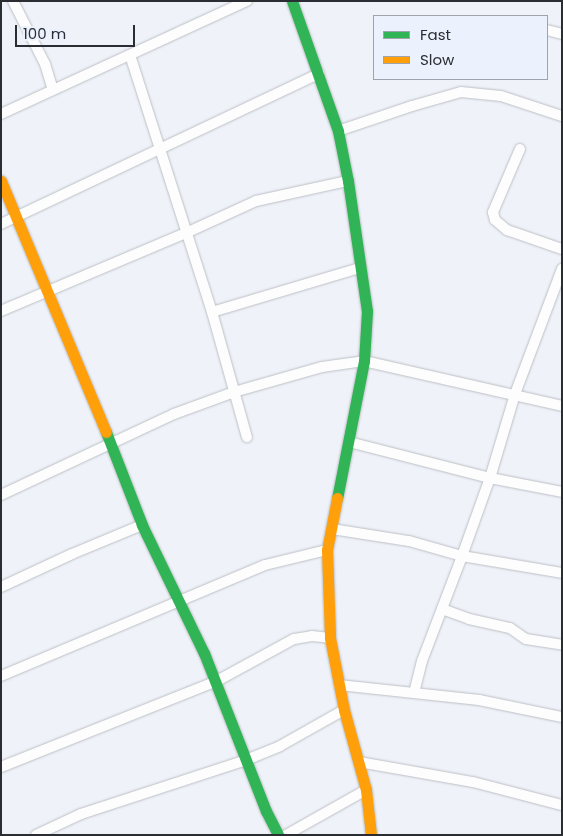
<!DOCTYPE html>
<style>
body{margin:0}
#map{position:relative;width:563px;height:836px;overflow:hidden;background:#eff3f9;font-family:Poppins,sans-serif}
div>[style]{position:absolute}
.roads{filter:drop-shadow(0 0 1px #bcbfc4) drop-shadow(0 0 1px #bcbfc4)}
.street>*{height:10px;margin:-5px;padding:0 5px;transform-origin:5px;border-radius:5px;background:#fdfdfe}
.fast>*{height:11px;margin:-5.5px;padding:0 5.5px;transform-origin:5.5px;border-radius:5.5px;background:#30b455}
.slow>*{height:11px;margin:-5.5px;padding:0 5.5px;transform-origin:5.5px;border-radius:5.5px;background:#ff9f0a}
span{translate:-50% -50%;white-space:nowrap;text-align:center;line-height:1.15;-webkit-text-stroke:4.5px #ebf2fd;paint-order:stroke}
.frame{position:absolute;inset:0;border:2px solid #2a2d32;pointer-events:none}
.legend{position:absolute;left:373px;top:15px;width:175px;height:65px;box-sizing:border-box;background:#ebf2fd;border:1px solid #9ea3ac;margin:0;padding:6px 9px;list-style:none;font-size:15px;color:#2a2d32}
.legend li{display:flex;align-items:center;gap:10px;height:25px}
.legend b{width:25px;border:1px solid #9ea3ac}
.scale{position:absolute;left:15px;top:25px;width:120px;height:22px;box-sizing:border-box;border:2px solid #2a2d32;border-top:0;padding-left:6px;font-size:15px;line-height:18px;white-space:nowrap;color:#2a2d32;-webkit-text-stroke:4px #ebf2fd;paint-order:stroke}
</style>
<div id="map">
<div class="roads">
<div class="street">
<i style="left:13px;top:1px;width:71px;rotate:63.1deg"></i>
<i style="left:45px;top:64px;width:27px;rotate:73deg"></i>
<i style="left:547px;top:30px;width:16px;rotate:15deg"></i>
<i style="left:130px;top:55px;width:270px;rotate:72.3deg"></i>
<i style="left:212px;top:312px;width:130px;rotate:74.4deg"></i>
<i style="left:1px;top:114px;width:271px;rotate:-24.7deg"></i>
<i style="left:338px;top:131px;width:78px;rotate:-18.7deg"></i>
<i style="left:412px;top:106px;width:51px;rotate:-15.9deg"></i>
<i style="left:461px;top:92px;width:40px;rotate:5.7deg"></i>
<i style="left:501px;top:96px;width:64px;rotate:18.2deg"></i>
<i style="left:520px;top:149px;width:69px;rotate:113.2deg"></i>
<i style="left:493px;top:212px;width:8px;rotate:76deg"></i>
<i style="left:495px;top:220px;width:16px;rotate:40deg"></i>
<i style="left:507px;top:230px;width:58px;rotate:19.1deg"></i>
<i style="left:1px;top:224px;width:352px;rotate:-25.3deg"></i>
<i style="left:1px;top:311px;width:201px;rotate:-22.9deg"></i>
<i style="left:186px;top:233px;width:77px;rotate:-24.6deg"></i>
<i style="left:256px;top:201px;width:94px;rotate:-12.3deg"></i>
<i style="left:212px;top:312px;width:154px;rotate:-16.6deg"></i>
<i style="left:349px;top:442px;width:146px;rotate:14.3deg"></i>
<i style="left:490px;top:478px;width:73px;rotate:11deg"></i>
<i style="left:1px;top:495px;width:191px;rotate:-25.1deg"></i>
<i style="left:174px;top:414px;width:64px;rotate:-20.1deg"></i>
<i style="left:234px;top:392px;width:91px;rotate:-15.9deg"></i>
<i style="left:322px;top:367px;width:42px;rotate:-8.1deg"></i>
<i style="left:364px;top:361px;width:203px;rotate:12.8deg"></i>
<i style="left:332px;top:529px;width:78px;rotate:8.9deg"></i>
<i style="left:409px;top:541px;width:55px;rotate:15.8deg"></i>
<i style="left:462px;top:556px;width:101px;rotate:9.6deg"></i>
<i style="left:1px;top:587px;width:78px;rotate:-24.9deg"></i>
<i style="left:72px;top:554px;width:76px;rotate:-22.5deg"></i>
<i style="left:442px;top:609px;width:29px;rotate:20deg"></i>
<i style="left:469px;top:619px;width:42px;rotate:12.4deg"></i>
<i style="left:510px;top:628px;width:19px;rotate:35deg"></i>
<i style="left:526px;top:639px;width:36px;rotate:9deg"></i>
<i style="left:1px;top:676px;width:286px;rotate:-22.8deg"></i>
<i style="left:265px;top:565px;width:64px;rotate:-13.6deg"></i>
<i style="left:339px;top:685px;width:141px;rotate:6.1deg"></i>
<i style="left:479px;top:700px;width:85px;rotate:11.6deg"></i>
<i style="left:414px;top:693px;width:33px;rotate:-76deg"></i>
<i style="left:422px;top:661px;width:112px;rotate:-69.1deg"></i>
<i style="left:462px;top:556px;width:83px;rotate:-70.3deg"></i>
<i style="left:490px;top:478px;width:88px;rotate:-73.4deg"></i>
<i style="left:515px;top:394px;width:134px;rotate:-69.4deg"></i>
<i style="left:359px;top:762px;width:116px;rotate:10deg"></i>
<i style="left:473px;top:782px;width:92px;rotate:14.5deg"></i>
<i style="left:1px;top:767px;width:230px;rotate:-21.7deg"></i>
<i style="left:215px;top:682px;width:90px;rotate:-28.6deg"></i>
<i style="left:294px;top:639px;width:18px;rotate:-9deg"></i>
<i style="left:312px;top:636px;width:18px;rotate:6deg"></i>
<i style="left:36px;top:835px;width:50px;rotate:-25deg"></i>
<i style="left:81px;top:814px;width:174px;rotate:-18.1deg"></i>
<i style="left:246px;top:760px;width:37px;rotate:-22deg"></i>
<i style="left:280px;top:746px;width:73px;rotate:-29.4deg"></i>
<i style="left:286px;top:835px;width:92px;rotate:-29.4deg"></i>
</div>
<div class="fast">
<i style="left:292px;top:1px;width:138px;rotate:70.5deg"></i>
<i style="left:338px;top:131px;width:51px;rotate:78.7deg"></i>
<i style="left:348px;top:181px;width:131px;rotate:81.7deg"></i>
<i style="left:367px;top:311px;width:50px;rotate:93.4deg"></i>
<i style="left:364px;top:361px;width:140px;rotate:101.1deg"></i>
<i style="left:106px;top:432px;width:100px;rotate:68.8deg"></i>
<i style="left:142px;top:525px;width:142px;rotate:64.2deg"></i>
<i style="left:204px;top:653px;width:170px;rotate:68.6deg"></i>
<i style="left:266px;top:811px;width:27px;rotate:63deg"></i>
</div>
<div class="slow">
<i style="left:1px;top:181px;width:272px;rotate:67.3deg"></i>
<i style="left:337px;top:498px;width:53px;rotate:100.9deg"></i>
<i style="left:327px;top:550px;width:88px;rotate:88deg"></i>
<i style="left:330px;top:638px;width:73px;rotate:79deg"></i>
<i style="left:344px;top:710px;width:83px;rotate:74.6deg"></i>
<i style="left:366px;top:790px;width:45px;rotate:83.7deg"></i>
</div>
</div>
<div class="frame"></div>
<ul class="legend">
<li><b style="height:6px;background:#30b455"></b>Fast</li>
<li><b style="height:6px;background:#ff9f0a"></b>Slow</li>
</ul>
<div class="scale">100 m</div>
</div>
